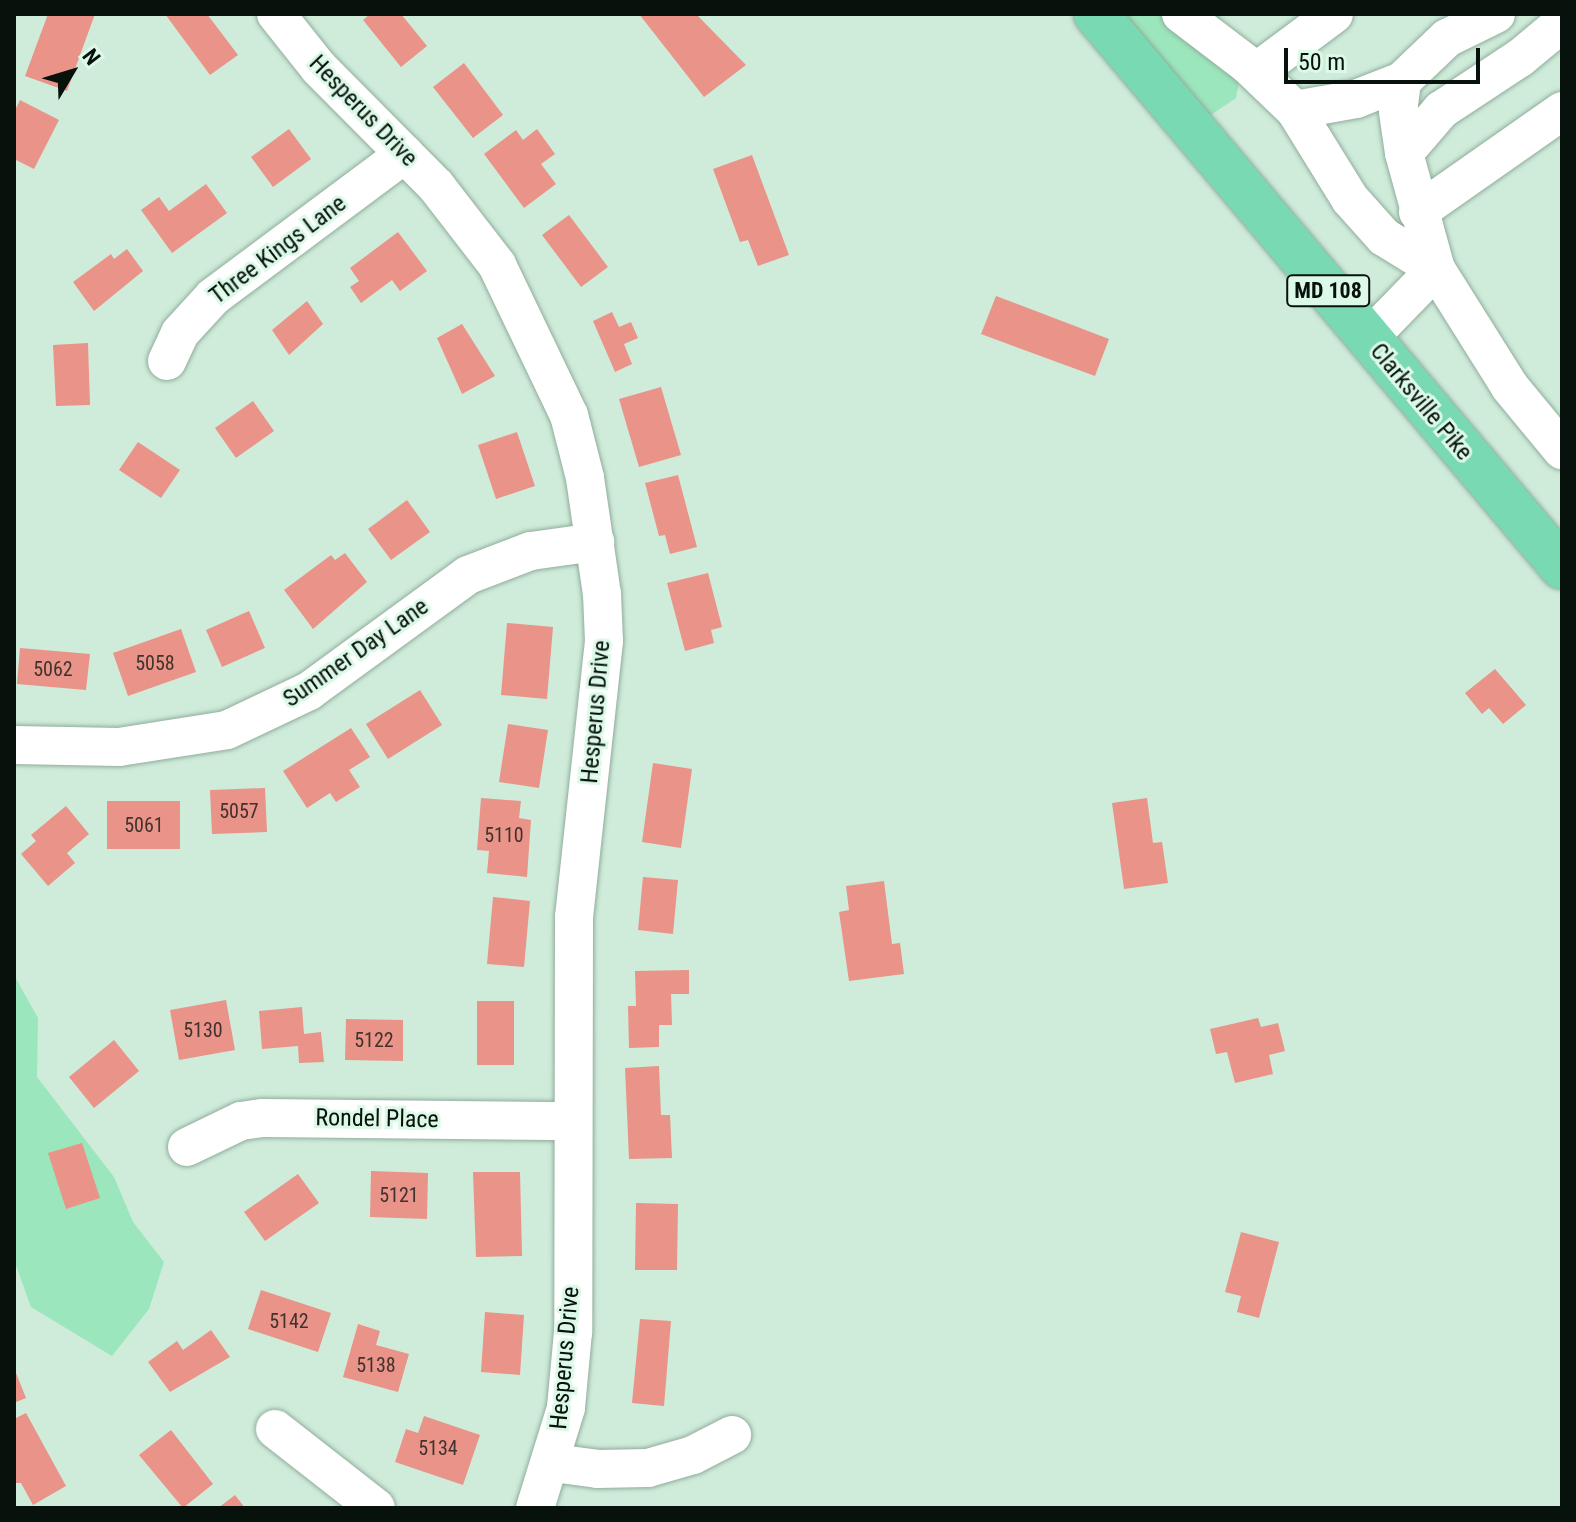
<!DOCTYPE html>
<style>
body{margin:0}
#map{position:relative;width:1576px;height:1522px;overflow:hidden;background:#cfecda;font-family:"Roboto Condensed",sans-serif}
div>[style]{position:absolute}
.green>*{inset:0;background:#9be6bc}
.building>*{inset:0;background:#e99389}
.roads{filter:drop-shadow(0 0 2px #91ac9c) drop-shadow(0 0 2px #91ac9c)}
.minor>*{height:38px;margin:-19px;padding:0 19px;transform-origin:19px;border-radius:19px;background:#fff}
.major>*{height:44px;margin:-22px;padding:0 22px;transform-origin:22px;border-radius:22px;background:#79d9b2}
span{translate:-50% -50%;white-space:nowrap;text-align:center;line-height:1.15;-webkit-text-stroke:6px #dcf9e8;paint-order:stroke}
.number-label{font-size:20px;color:#40322c}
.number-label span{-webkit-text-stroke-width:0}
.shield-label span{padding:2px 6px;background:#dcf9e8;border:2px solid;border-radius:6px;-webkit-text-stroke-width:0}
.shield-label{font-size:22px;color:#08120d;font-weight:700}
.street-label{font-size:24px;color:#08120d}
.frame{position:absolute;inset:0;border:16px solid #08120d;pointer-events:none}
.north{position:absolute;left:32px;top:32px;width:80px;height:80px;-webkit-text-stroke:6px #dcf9e8;paint-order:stroke;rotate:52deg;font-size:22px;font-weight:700;line-height:32px;text-align:center;color:#08120d}
.north::after{content:'';display:block;margin:auto;width:28px;height:36px;background:#08120d;clip-path:polygon(50% 0,100% 100%,50% 72%,0 100%)}
.scale{position:absolute;left:1284px;top:48px;width:196px;height:36px;box-sizing:border-box;border:4px solid #08120d;border-top:0;padding-left:10px;font-size:24px;line-height:28px;white-space:nowrap;color:#08120d;-webkit-text-stroke:6px #dcf9e8;paint-order:stroke}
</style>
<div id="map">
<div class="green">
<i style="clip-path:polygon(1116px 14px,1219px 14px,1240px 75px,1236px 98px,1211px 115px,1198px 110px)"></i>
<i style="clip-path:polygon(14px 975px,38px 1018px,37px 1077px,114px 1177px,133px 1222px,164px 1262px,149px 1309px,112px 1356px,31px 1307px,14px 1260px)"></i>
</div>
<div class="building">
<i style="clip-path:polygon(48px 14px,95px 14px,67px 91px,25px 76px)"></i>
<i style="clip-path:polygon(165px 14px,207px 14px,238px 55px,210px 75px)"></i>
<i style="clip-path:polygon(370px 14px,401px 14px,427px 46px,401px 67px,363px 20px)"></i>
<i style="clip-path:polygon(639px 14px,696px 14px,746px 65px,704px 97px)"></i>
<i style="clip-path:polygon(464px 63px,503px 115px,473px 138px,433px 87px)"></i>
<i style="clip-path:polygon(20px 100px,59px 120px,34px 169px,14px 159px,14px 112px)"></i>
<i style="clip-path:polygon(289px 129px,311px 159px,273px 187px,251px 157px)"></i>
<i style="clip-path:polygon(537px 129px,555px 154px,541px 164px,556px 184px,524px 208px,484px 154px,516px 130px,523px 140px)"></i>
<i style="clip-path:polygon(752px 155px,789px 255px,758px 266px,748px 240px,740px 242px,713px 169px)"></i>
<i style="clip-path:polygon(206px 184px,227px 213px,172px 253px,141px 210px,159px 197px,169px 211px)"></i>
<i style="clip-path:polygon(569px 215px,608px 267px,581px 287px,542px 235px)"></i>
<i style="clip-path:polygon(398px 232px,427px 271px,400px 291px,392px 280px,361px 303px,350px 287px,359px 281px,350px 268px)"></i>
<i style="clip-path:polygon(127px 249px,143px 271px,94px 311px,73px 282px,111px 254px,114px 259px)"></i>
<i style="clip-path:polygon(996px 296px,1109px 339px,1095px 376px,981px 334px)"></i>
<i style="clip-path:polygon(307px 301px,323px 324px,289px 355px,272px 330px)"></i>
<i style="clip-path:polygon(612px 312px,619px 327px,631px 322px,638px 338px,624px 344px,632px 364px,615px 372px,593px 321px)"></i>
<i style="clip-path:polygon(462px 324px,495px 376px,462px 394px,437px 338px)"></i>
<i style="clip-path:polygon(88px 343px,90px 405px,56px 406px,53px 345px)"></i>
<i style="clip-path:polygon(661px 387px,681px 455px,639px 467px,619px 399px)"></i>
<i style="clip-path:polygon(253px 401px,274px 431px,236px 458px,215px 428px)"></i>
<i style="clip-path:polygon(517px 432px,535px 486px,496px 499px,478px 445px)"></i>
<i style="clip-path:polygon(138px 442px,180px 470px,161px 498px,119px 470px)"></i>
<i style="clip-path:polygon(678px 475px,697px 547px,670px 554px,665px 535px,659px 536px,645px 483px)"></i>
<i style="clip-path:polygon(407px 500px,430px 532px,391px 560px,368px 529px)"></i>
<i style="clip-path:polygon(345px 553px,367px 582px,313px 629px,284px 590px,331px 555px,335px 560px)"></i>
<i style="clip-path:polygon(708px 573px,722px 627px,711px 630px,714px 643px,685px 651px,667px 583px)"></i>
<i style="clip-path:polygon(249px 611px,265px 648px,222px 667px,206px 630px)"></i>
<i style="clip-path:polygon(507px 623px,553px 627px,547px 699px,501px 695px)"></i>
<i style="clip-path:polygon(181px 629px,196px 672px,128px 696px,113px 653px)"></i>
<i style="clip-path:polygon(20px 648px,90px 654px,86px 690px,17px 684px)"></i>
<i style="clip-path:polygon(1495px 669px,1526px 705px,1503px 724px,1489px 708px,1482px 714px,1465px 693px)"></i>
<i style="clip-path:polygon(420px 690px,442px 725px,388px 759px,366px 724px)"></i>
<i style="clip-path:polygon(508px 724px,548px 730px,539px 788px,499px 782px)"></i>
<i style="clip-path:polygon(351px 728px,370px 757px,349px 770px,360px 787px,336px 802px,330px 793px,307px 808px,283px 771px)"></i>
<i style="clip-path:polygon(653px 763px,692px 769px,681px 848px,642px 842px)"></i>
<i style="clip-path:polygon(265px 788px,267px 832px,212px 834px,210px 790px)"></i>
<i style="clip-path:polygon(481px 798px,521px 801px,519px 818px,531px 820px,527px 877px,487px 873px,489px 851px,477px 850px)"></i>
<i style="clip-path:polygon(1147px 798px,1153px 843px,1162px 842px,1168px 883px,1124px 889px,1112px 803px)"></i>
<i style="clip-path:polygon(107px 801px,180px 801px,180px 849px,107px 849px)"></i>
<i style="clip-path:polygon(66px 806px,89px 834px,67px 853px,75px 863px,48px 886px,21px 854px,36px 841px,31px 835px)"></i>
<i style="clip-path:polygon(643px 877px,678px 880px,673px 934px,638px 930px)"></i>
<i style="clip-path:polygon(884px 881px,892px 944px,900px 943px,904px 974px,849px 981px,839px 912px,849px 910px,846px 886px)"></i>
<i style="clip-path:polygon(493px 897px,530px 901px,524px 967px,487px 964px)"></i>
<i style="clip-path:polygon(689px 970px,689px 994px,671px 994px,672px 1025px,659px 1025px,659px 1047px,629px 1048px,628px 1006px,636px 1006px,635px 971px)"></i>
<i style="clip-path:polygon(226px 1000px,235px 1050px,179px 1060px,170px 1010px)"></i>
<i style="clip-path:polygon(477px 1001px,514px 1001px,514px 1065px,477px 1065px)"></i>
<i style="clip-path:polygon(302px 1007px,304px 1034px,321px 1032px,324px 1062px,299px 1063px,298px 1046px,262px 1049px,259px 1011px)"></i>
<i style="clip-path:polygon(1258px 1018px,1261px 1027px,1278px 1023px,1285px 1051px,1269px 1055px,1273px 1074px,1235px 1083px,1227px 1052px,1216px 1054px,1210px 1029px)"></i>
<i style="clip-path:polygon(346px 1019px,403px 1020px,403px 1061px,345px 1060px)"></i>
<i style="clip-path:polygon(114px 1040px,139px 1071px,94px 1108px,69px 1077px)"></i>
<i style="clip-path:polygon(659px 1066px,661px 1115px,670px 1115px,672px 1158px,629px 1159px,625px 1068px)"></i>
<i style="clip-path:polygon(82px 1143px,100px 1198px,66px 1209px,48px 1153px)"></i>
<i style="clip-path:polygon(371px 1171px,428px 1173px,427px 1219px,370px 1217px)"></i>
<i style="clip-path:polygon(473px 1172px,520px 1172px,522px 1256px,476px 1257px)"></i>
<i style="clip-path:polygon(298px 1174px,319px 1203px,265px 1241px,244px 1212px)"></i>
<i style="clip-path:polygon(636px 1203px,678px 1204px,677px 1270px,635px 1270px)"></i>
<i style="clip-path:polygon(1241px 1232px,1279px 1242px,1259px 1318px,1237px 1312px,1241px 1296px,1225px 1292px)"></i>
<i style="clip-path:polygon(261px 1290px,331px 1313px,318px 1352px,248px 1329px)"></i>
<i style="clip-path:polygon(485px 1312px,524px 1315px,520px 1375px,481px 1372px)"></i>
<i style="clip-path:polygon(640px 1319px,671px 1321px,664px 1406px,632px 1403px)"></i>
<i style="clip-path:polygon(358px 1324px,380px 1331px,376px 1345px,409px 1354px,398px 1392px,343px 1377px)"></i>
<i style="clip-path:polygon(211px 1330px,230px 1357px,170px 1392px,148px 1362px,177px 1341px,183px 1350px)"></i>
<i style="clip-path:polygon(14px 1368px,26px 1398px,14px 1403px)"></i>
<i style="clip-path:polygon(26px 1413px,66px 1486px,33px 1505px,21px 1483px,14px 1483px,14px 1419px)"></i>
<i style="clip-path:polygon(424px 1416px,480px 1435px,463px 1485px,395px 1462px,406px 1429px,418px 1433px)"></i>
<i style="clip-path:polygon(171px 1430px,213px 1484px,183px 1508px,139px 1455px)"></i>
<i style="clip-path:polygon(235px 1495px,245px 1508px,218px 1508px)"></i>
</div>
<div class="roads">
<div class="minor">
<i style="left:276px;top:14px;width:69px;rotate:51.5deg"></i>
<i style="left:319px;top:68px;width:166px;rotate:45.2deg"></i>
<i style="left:436px;top:186px;width:100px;rotate:52.3deg"></i>
<i style="left:497px;top:265px;width:166px;rotate:64.4deg"></i>
<i style="left:569px;top:415px;width:65px;rotate:75.7deg"></i>
<i style="left:585px;top:478px;width:117px;rotate:81.7deg"></i>
<i style="left:602px;top:594px;width:47px;rotate:87.6deg"></i>
<i style="left:604px;top:641px;width:278px;rotate:96.2deg"></i>
<i style="left:574px;top:917px;width:415px;rotate:90.1deg"></i>
<i style="left:573px;top:1332px;width:76px;rotate:95.3deg"></i>
<i style="left:566px;top:1408px;width:105px;rotate:107.2deg"></i>
<i style="left:1181px;top:14px;width:84px;rotate:37.3deg"></i>
<i style="left:1248px;top:65px;width:65px;rotate:43.8deg"></i>
<i style="left:1295px;top:110px;width:105px;rotate:58.3deg"></i>
<i style="left:1350px;top:199px;width:51px;rotate:48.2deg"></i>
<i style="left:1384px;top:237px;width:61px;rotate:31.6deg"></i>
<i style="left:1436px;top:269px;width:98px;rotate:134.2deg"></i>
<i style="left:1496px;top:14px;width:55px;rotate:153.9deg"></i>
<i style="left:1447px;top:38px;width:62px;rotate:136.3deg"></i>
<i style="left:1402px;top:81px;width:31px;rotate:97deg"></i>
<i style="left:1398px;top:112px;width:41px;rotate:81.7deg"></i>
<i style="left:1404px;top:153px;width:120px;rotate:74.6deg"></i>
<i style="left:1436px;top:269px;width:139px;rotate:57.9deg"></i>
<i style="left:1510px;top:387px;width:82px;rotate:50.5deg"></i>
<i style="left:1256px;top:72px;width:97px;rotate:-36.6deg"></i>
<i style="left:1295px;top:110px;width:62px;rotate:-10.2deg"></i>
<i style="left:1356px;top:99px;width:49px;rotate:-21.4deg"></i>
<i style="left:1404px;top:153px;width:57px;rotate:-49.3deg"></i>
<i style="left:1441px;top:110px;width:95px;rotate:-33.4deg"></i>
<i style="left:1520px;top:58px;width:55px;rotate:-39.8deg"></i>
<i style="left:1418px;top:212px;width:176px;rotate:-35deg"></i>
<i style="left:167px;top:361px;width:31px;rotate:-65deg"></i>
<i style="left:180px;top:333px;width:49px;rotate:-47.5deg"></i>
<i style="left:213px;top:297px;width:239px;rotate:-36.7deg"></i>
<i style="left:14px;top:745px;width:105px;rotate:1.1deg"></i>
<i style="left:119px;top:747px;width:109px;rotate:-8.9deg"></i>
<i style="left:227px;top:730px;width:91px;rotate:-25.4deg"></i>
<i style="left:309px;top:691px;width:197px;rotate:-36.1deg"></i>
<i style="left:468px;top:575px;width:67px;rotate:-20.9deg"></i>
<i style="left:531px;top:551px;width:65px;rotate:-8deg"></i>
<i style="left:187px;top:1147px;width:60px;rotate:-25.7deg"></i>
<i style="left:241px;top:1121px;width:22px;rotate:-8deg"></i>
<i style="left:263px;top:1118px;width:310px;rotate:0.6deg"></i>
<i style="left:275px;top:1429px;width:128px;rotate:38deg"></i>
<i style="left:553px;top:1463px;width:45px;rotate:7.6deg"></i>
<i style="left:598px;top:1469px;width:50px;rotate:-1.1deg"></i>
<i style="left:648px;top:1468px;width:47px;rotate:-16.1deg"></i>
<i style="left:693px;top:1455px;width:44px;rotate:-27.1deg"></i>
</div>
<div class="major">
<i style="left:1096px;top:14px;width:723px;rotate:49.88deg"></i>
</div>
</div>
<div class="number-label">
<span style="left:155px;top:663px">5058</span>
<span style="left:53px;top:669px">5062</span>
<span style="left:239px;top:811px">5057</span>
<span style="left:144px;top:825px">5061</span>
<span style="left:504px;top:835px">5110</span>
<span style="left:203px;top:1030px">5130</span>
<span style="left:374px;top:1040px">5122</span>
<span style="left:399px;top:1195px">5121</span>
<span style="left:289px;top:1321px">5142</span>
<span style="left:376px;top:1365px">5138</span>
<span style="left:438px;top:1448px">5134</span>
</div>
<div class="shield-label">
<span style="left:1328px;top:291px">MD 108</span>
</div>
<div class="street-label">
<span style="left:363px;top:111px;rotate:46deg">Hesperus Drive</span>
<span style="left:278px;top:250px;rotate:-37deg">Three Kings Lane</span>
<span style="left:1421px;top:402px;rotate:50deg">Clarksville Pike</span>
<span style="left:356px;top:653px;rotate:-35deg">Summer Day Lane</span>
<span style="left:596px;top:712px;rotate:-85deg">Hesperus Drive</span>
<span style="left:377px;top:1119px;rotate:1deg">Rondel Place</span>
<span style="left:565px;top:1358px;rotate:-85deg">Hesperus Drive</span>
</div>
<div class="frame"></div>
<div class="north">N</div>
<div class="scale">50 m</div>
</div>
